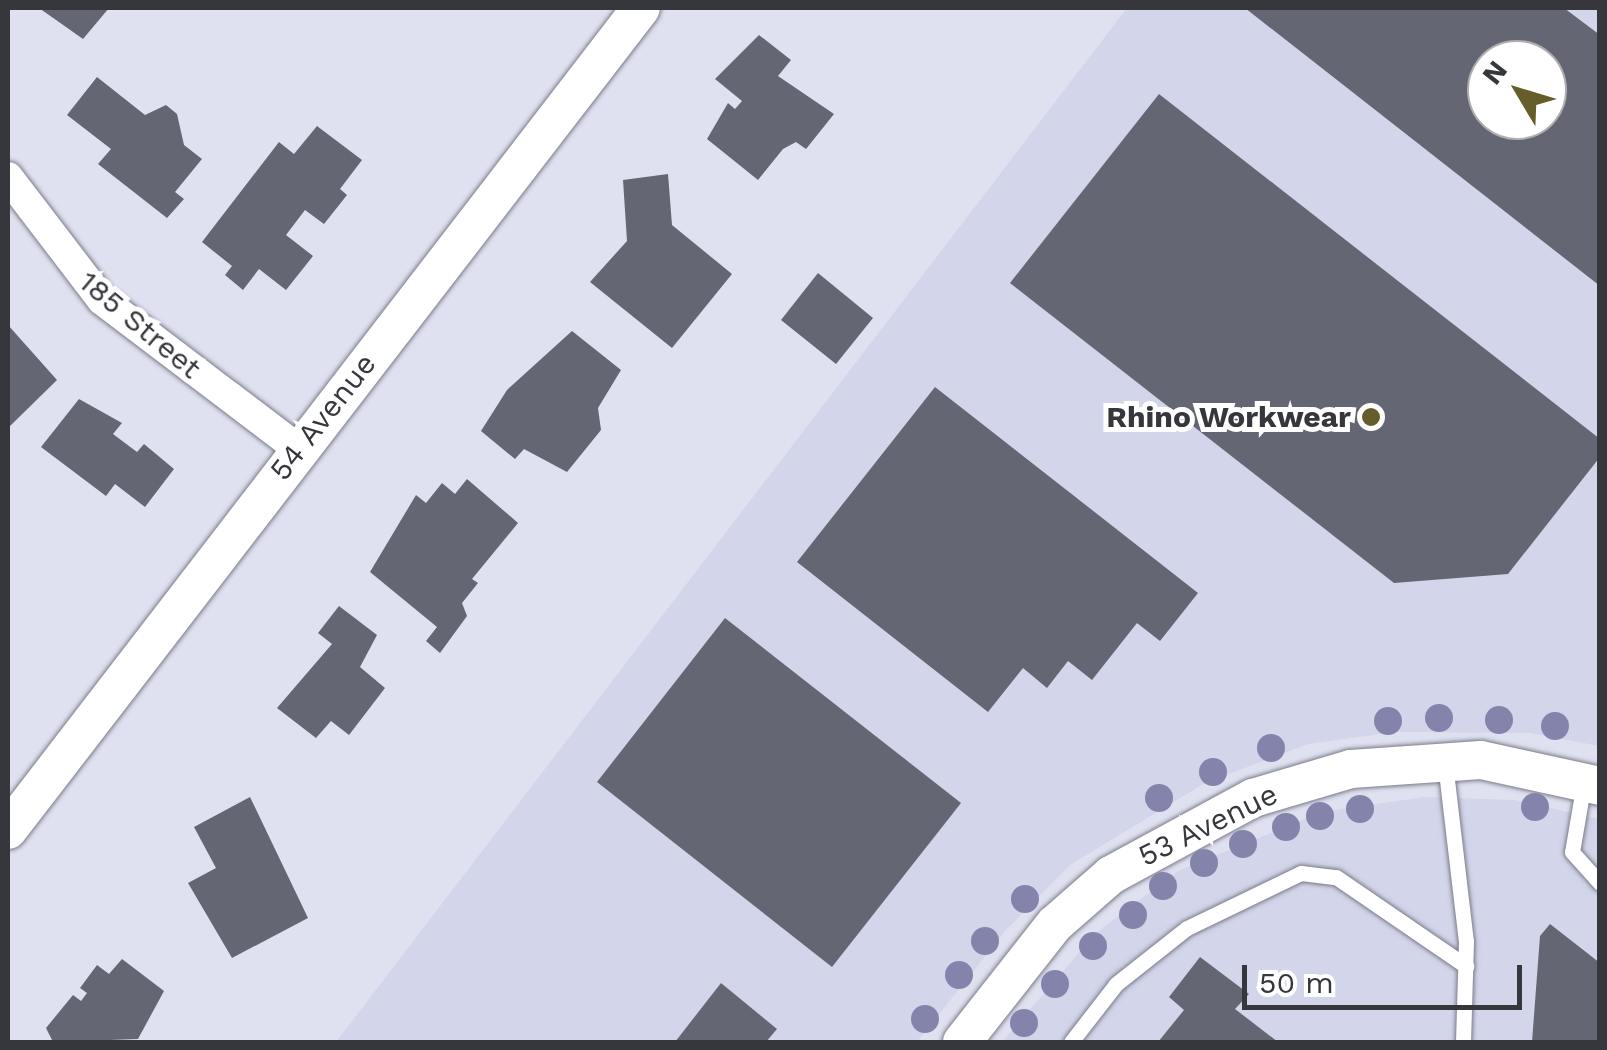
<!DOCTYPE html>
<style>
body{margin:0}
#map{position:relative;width:1607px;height:1050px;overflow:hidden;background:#e0e1f0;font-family:"Work Sans",sans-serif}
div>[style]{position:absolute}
.built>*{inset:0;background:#d3d5ea}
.building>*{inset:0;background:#656673}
.roads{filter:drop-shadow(0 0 2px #7a7c89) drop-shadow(0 0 2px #7a7c89)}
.service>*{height:15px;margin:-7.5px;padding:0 7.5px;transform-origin:7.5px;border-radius:7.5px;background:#fff}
.minor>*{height:30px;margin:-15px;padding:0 15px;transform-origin:15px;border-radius:15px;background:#fff}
.tertiary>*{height:38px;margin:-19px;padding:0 19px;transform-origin:19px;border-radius:19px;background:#fff}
.trees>*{width:28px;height:28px;margin:-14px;border-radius:50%;background:#8483ac}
.dots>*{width:28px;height:28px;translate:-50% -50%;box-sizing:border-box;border:5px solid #fff;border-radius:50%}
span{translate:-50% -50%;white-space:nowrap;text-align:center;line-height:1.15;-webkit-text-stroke:10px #fff;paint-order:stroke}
.street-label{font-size:30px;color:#36373c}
.poi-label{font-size:30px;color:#36373c;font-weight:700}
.right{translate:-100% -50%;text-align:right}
.frame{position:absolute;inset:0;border:10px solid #36373c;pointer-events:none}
.north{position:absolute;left:1467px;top:40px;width:100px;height:100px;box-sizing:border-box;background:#fff;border:2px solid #afafb1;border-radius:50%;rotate:308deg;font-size:28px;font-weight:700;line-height:40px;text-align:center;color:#36373c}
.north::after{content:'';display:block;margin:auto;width:35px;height:45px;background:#655d2a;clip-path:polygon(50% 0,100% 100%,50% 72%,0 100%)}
.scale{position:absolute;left:1242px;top:965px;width:280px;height:45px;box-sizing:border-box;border:5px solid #36373c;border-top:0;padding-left:12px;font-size:30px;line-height:35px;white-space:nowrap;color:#36373c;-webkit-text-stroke:8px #fff;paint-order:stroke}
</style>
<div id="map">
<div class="built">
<i style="clip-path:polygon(evenodd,1127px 8px,1599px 8px,1599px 746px,1530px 733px,1395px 732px,1308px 744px,1205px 783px,1070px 865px,1006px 930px,917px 1042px,336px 1042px,1127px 8px,1487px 60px,1547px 60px,1547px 120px,1487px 120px,1487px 60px)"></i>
<i style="clip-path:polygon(1424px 797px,1515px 800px,1599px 819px,1599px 1042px,1002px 1042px,1096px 933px,1178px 871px,1322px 812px)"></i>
</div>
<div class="building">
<i style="clip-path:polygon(39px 8px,109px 8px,83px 39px)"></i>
<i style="clip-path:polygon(evenodd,1245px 8px,1564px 8px,1600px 35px,1600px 286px,1245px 8px,1487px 60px,1547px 60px,1547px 120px,1487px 120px,1487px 60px)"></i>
<i style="clip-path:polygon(759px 35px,791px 60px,778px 76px,834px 114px,806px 149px,796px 142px,783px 149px,758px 180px,707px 139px,728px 103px,735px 109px,742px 101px,715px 79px)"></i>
<i style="clip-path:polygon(97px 77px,145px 115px,166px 105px,177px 114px,184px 145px,202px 159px,175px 192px,184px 199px,167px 218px,98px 164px,111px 149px,67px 115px)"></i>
<i style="clip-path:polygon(1159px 94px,1600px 439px,1600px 457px,1508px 574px,1394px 583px,1010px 283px)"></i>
<i style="clip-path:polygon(317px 126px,362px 160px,340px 189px,347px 195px,324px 224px,305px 210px,286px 235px,313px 256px,286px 290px,259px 269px,243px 290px,225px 275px,232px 266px,202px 242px,279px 142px,294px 154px)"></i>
<i style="clip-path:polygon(668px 174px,672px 225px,732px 274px,672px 348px,590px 282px,627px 241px,623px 180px)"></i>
<i style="clip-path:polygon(818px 273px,873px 318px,836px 364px,781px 320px)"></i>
<i style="clip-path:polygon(8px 325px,57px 380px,8px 428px)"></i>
<i style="clip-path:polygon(572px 331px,621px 370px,598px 408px,601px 430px,567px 472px,524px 449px,515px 459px,481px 431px,507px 390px)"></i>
<i style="clip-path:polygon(935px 387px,1198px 593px,1160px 641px,1137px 623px,1092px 680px,1068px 661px,1047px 688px,1023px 668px,988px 712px,797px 562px)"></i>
<i style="clip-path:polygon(79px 399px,122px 423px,113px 434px,137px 452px,144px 444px,174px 469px,145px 507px,115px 484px,106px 496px,41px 447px)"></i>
<i style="clip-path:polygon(467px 479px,518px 523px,472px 579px,478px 583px,462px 603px,467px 616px,440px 653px,426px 641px,437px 627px,370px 572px,416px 495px,426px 503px,442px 483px,455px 494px)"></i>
<i style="clip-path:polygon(339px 606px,377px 635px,360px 667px,385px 688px,349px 735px,331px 721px,316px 738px,277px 708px,332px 644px,318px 633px)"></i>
<i style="clip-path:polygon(725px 618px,961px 803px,832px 967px,597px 782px)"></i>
<i style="clip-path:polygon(250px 797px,308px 918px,232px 958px,188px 883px,216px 868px,194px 827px)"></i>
<i style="clip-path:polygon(1550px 924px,1600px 963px,1600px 1042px,1532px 1042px,1540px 936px)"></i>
<i style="clip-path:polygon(1200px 957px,1249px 994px,1235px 1009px,1278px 1042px,1158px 1042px,1184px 1010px,1169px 997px)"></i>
<i style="clip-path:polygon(122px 959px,164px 991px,138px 1039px,53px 1042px,46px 1028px,73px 995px,81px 1001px,87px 993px,80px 988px,97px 965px,109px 974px)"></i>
<i style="clip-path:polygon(721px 983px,777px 1029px,766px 1042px,675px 1042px)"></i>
</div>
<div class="roads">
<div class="service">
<i style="left:1445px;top:763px;width:179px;rotate:83.3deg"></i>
<i style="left:1466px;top:941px;width:101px;rotate:91.7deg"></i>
<i style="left:1584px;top:782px;width:71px;rotate:99.7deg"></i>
<i style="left:1572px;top:852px;width:42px;rotate:47.9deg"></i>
<i style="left:1071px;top:1042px;width:73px;rotate:-52.2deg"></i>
<i style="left:1116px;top:984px;width:90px;rotate:-38.3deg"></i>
<i style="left:1187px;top:928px;width:127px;rotate:-25.8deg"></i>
<i style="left:1301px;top:873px;width:35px;rotate:7deg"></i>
<i style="left:1336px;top:877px;width:158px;rotate:34.4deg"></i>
</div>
<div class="minor">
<i style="left:8px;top:177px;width:155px;rotate:52.6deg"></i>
<i style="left:102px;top:300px;width:246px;rotate:37.2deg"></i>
</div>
<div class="tertiary">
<i style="left:8px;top:830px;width:1037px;rotate:-52.4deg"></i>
<i style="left:962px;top:1042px;width:150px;rotate:-51.8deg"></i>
<i style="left:1055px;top:924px;width:74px;rotate:-41.2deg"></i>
<i style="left:1111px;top:875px;width:162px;rotate:-28.5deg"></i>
<i style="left:1253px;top:798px;width:102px;rotate:-16.5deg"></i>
<i style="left:1351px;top:769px;width:130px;rotate:-4deg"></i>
<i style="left:1481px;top:760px;width:122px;rotate:12.3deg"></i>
</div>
</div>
<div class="trees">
<i style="left:1439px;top:718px"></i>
<i style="left:1499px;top:720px"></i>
<i style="left:1388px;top:721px"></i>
<i style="left:1555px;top:726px"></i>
<i style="left:1271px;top:748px"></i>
<i style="left:1213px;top:772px"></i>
<i style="left:1159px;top:798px"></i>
<i style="left:1535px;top:807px"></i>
<i style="left:1360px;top:809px"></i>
<i style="left:1320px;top:816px"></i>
<i style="left:1286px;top:827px"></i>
<i style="left:1243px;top:844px"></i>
<i style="left:1204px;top:863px"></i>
<i style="left:1163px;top:886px"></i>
<i style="left:1025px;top:899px"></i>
<i style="left:1133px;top:915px"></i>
<i style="left:985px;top:941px"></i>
<i style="left:1093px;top:946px"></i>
<i style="left:959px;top:975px"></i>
<i style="left:1055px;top:984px"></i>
<i style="left:925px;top:1019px"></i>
<i style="left:1024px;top:1023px"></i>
</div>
<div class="dots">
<i style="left:1371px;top:417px;background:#655d2a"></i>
</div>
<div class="street-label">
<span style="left:140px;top:325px;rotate:40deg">185 Street</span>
<span style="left:323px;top:417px;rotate:-52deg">54 Avenue</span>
<span style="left:1208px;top:825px;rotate:-26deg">53 Avenue</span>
</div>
<div class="poi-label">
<span class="right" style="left:1351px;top:417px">Rhino Workwear</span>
</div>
<div class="frame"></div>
<div class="north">N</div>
<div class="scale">50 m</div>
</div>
